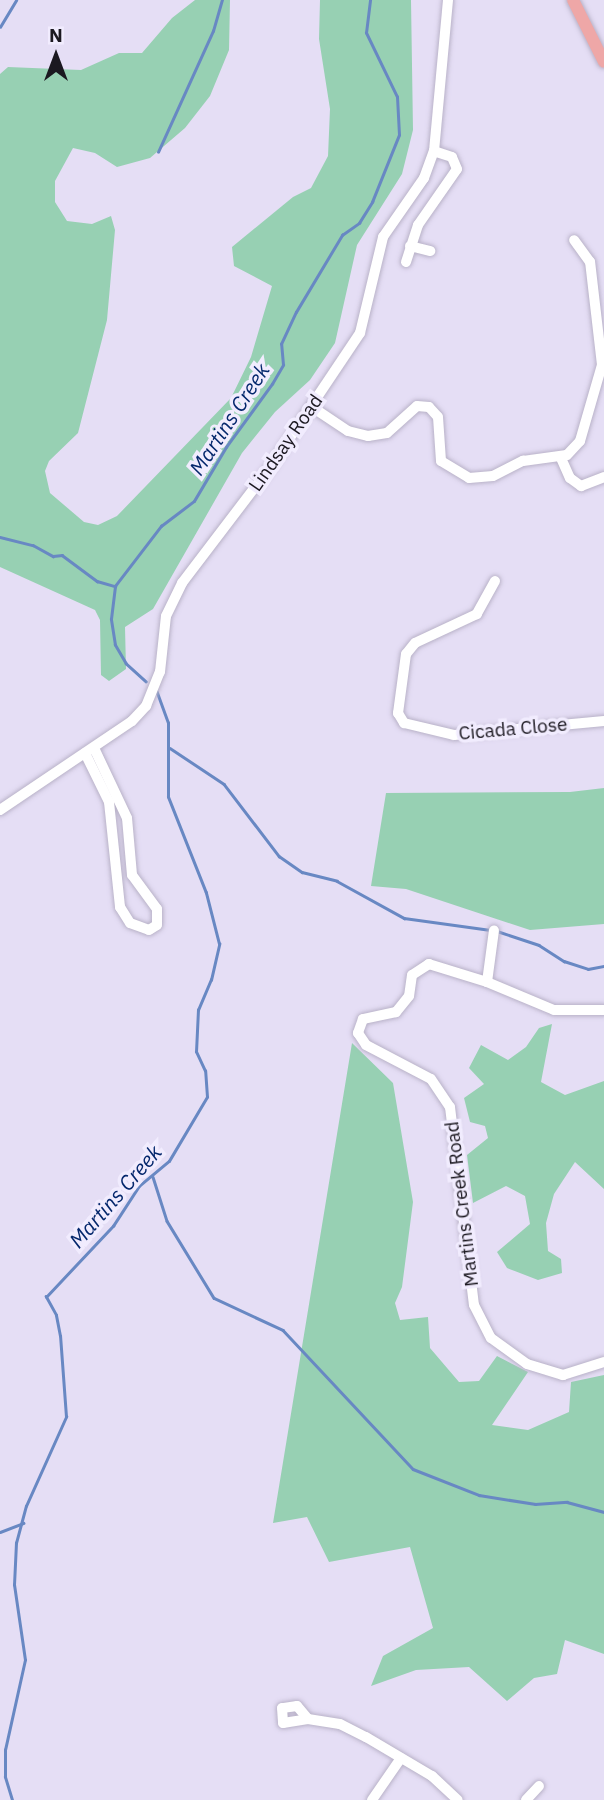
<!DOCTYPE html>
<style>
body{margin:0}
#map{position:relative;width:604px;height:1800px;overflow:hidden;background:#e5def5;font-family:"IBM Plex Sans",sans-serif}
div>[style]{position:absolute}
.green>*{inset:0;background:#97d0b3}
.stream>*{height:2.5px;margin:-1.25px;padding:0 1.25px;transform-origin:1.25px;border-radius:1.25px;background:#6888c3}
.roads{filter:drop-shadow(0 0 2px #b9b2c8) drop-shadow(0 0 2px #b9b2c8)}
.minor>*{height:10px;margin:-5px;padding:0 5px;transform-origin:5px;border-radius:5px;background:#fff}
.major>*{height:12px;margin:-6px;padding:0 6px;transform-origin:6px;border-radius:6px;background:#eea7a7}
span{translate:-50% -50%;white-space:nowrap;text-align:center;line-height:1.15;-webkit-text-stroke:7px #f1ecfe;paint-order:stroke}
.street-label{font-size:19px;color:#1b1820}
.water-label{font-size:21px;color:#04276c;font-style:italic}
.north{position:absolute;left:21px;top:21px;width:70px;height:70px;-webkit-text-stroke:5px #f1ecfe;paint-order:stroke;rotate:0deg;font-size:19px;font-weight:700;line-height:28px;text-align:center;color:#1b1820}
.north::after{content:'';display:block;margin:auto;width:24px;height:32px;background:#1b1820;clip-path:polygon(50% 0,100% 100%,50% 72%,0 100%)}
</style>
<div id="map">
<div class="green">
<i style="clip-path:polygon(195px 0,230px 0,229px 50px,210px 96px,185px 128px,150px 158px,117px 167px,95px 153px,73px 148px,55px 181px,55px 202px,67px 221px,92px 224px,111px 216px,115px 230px,107px 320px,78px 433px,49px 461px,45px 471px,50px 493px,84px 522px,98px 525px,117px 516px,231px 398px,251px 357px,272px 286px,234px 266px,232px 247px,293px 197px,311px 188px,328px 156px,330px 109px,319px 39px,320px 0,411px 0,413px 130px,402px 174px,357px 245px,335px 343px,310px 380px,275px 412px,242px 453px,153px 609px,125px 627px,126px 669px,109px 681px,101px 675px,100px 620px,95px 610px,0 567px,0 74px,8px 67px,81px 70px,119px 53px,142px 53px,172px 18px)"></i>
<i style="clip-path:polygon(604px 788px,604px 924px,530px 930px,406px 889px,371px 886px,386px 793px,570px 792px)"></i>
<i style="clip-path:polygon(552px 1024px,541px 1082px,565px 1095px,604px 1081px,604px 1189px,575px 1162px,554px 1194px,546px 1223px,548px 1251px,561px 1259px,562px 1273px,538px 1280px,507px 1268px,497px 1252px,530px 1224px,525px 1196px,506px 1186px,473px 1203px,467px 1155px,488px 1138px,485px 1126px,470px 1122px,464px 1098px,484px 1084px,469px 1068px,481px 1045px,508px 1060px,526px 1047px,539px 1028px)"></i>
<i style="clip-path:polygon(352px 1043px,393px 1083px,413px 1202px,402px 1287px,395px 1303px,400px 1320px,428px 1317px,430px 1348px,459px 1382px,479px 1381px,497px 1356px,528px 1372px,492px 1425px,528px 1430px,569px 1412px,571px 1382px,604px 1375px,604px 1654px,565px 1640px,557px 1674px,534px 1678px,507px 1701px,469px 1667px,416px 1670px,371px 1686px,383px 1656px,433px 1628px,410px 1547px,329px 1562px,307px 1517px,273px 1523px)"></i>
</div>
<div class="stream">
<i style="left:0;top:27px;width:31px;rotate:-59deg"></i>
<i style="left:158px;top:152px;width:133px;rotate:-65.6deg"></i>
<i style="left:213px;top:31px;width:32px;rotate:-74deg"></i>
<i style="left:0;top:537px;width:34px;rotate:14deg"></i>
<i style="left:33px;top:545px;width:23px;rotate:29deg"></i>
<i style="left:53px;top:556px;width:9px;rotate:-6deg"></i>
<i style="left:62px;top:555px;width:44px;rotate:36.6deg"></i>
<i style="left:97px;top:581px;width:19px;rotate:16deg"></i>
<i style="left:146px;top:682px;width:27px;rotate:-138deg"></i>
<i style="left:126px;top:664px;width:22px;rotate:-120deg"></i>
<i style="left:115px;top:645px;width:26px;rotate:-99deg"></i>
<i style="left:111px;top:619px;width:33px;rotate:-83deg"></i>
<i style="left:115px;top:586px;width:76px;rotate:-52.5deg"></i>
<i style="left:161px;top:526px;width:41px;rotate:-37.1deg"></i>
<i style="left:194px;top:501px;width:63px;rotate:-59.3deg"></i>
<i style="left:226px;top:447px;width:78px;rotate:-53.9deg"></i>
<i style="left:272px;top:384px;width:22px;rotate:-60deg"></i>
<i style="left:283px;top:365px;width:21px;rotate:-95deg"></i>
<i style="left:281px;top:344px;width:35px;rotate:-65deg"></i>
<i style="left:296px;top:312px;width:90px;rotate:-59.1deg"></i>
<i style="left:342px;top:235px;width:21px;rotate:-35deg"></i>
<i style="left:359px;top:223px;width:25px;rotate:-58deg"></i>
<i style="left:372px;top:202px;width:72px;rotate:-68.1deg"></i>
<i style="left:399px;top:135px;width:38px;rotate:-93deg"></i>
<i style="left:397px;top:97px;width:71px;rotate:-115.8deg"></i>
<i style="left:366px;top:33px;width:33px;rotate:-83deg"></i>
<i style="left:170px;top:748px;width:65px;rotate:33.7deg"></i>
<i style="left:224px;top:784px;width:91px;rotate:52.6deg"></i>
<i style="left:279px;top:856px;width:28px;rotate:35deg"></i>
<i style="left:302px;top:872px;width:36px;rotate:14deg"></i>
<i style="left:337px;top:881px;width:77px;rotate:28.9deg"></i>
<i style="left:404px;top:918px;width:87px;rotate:7.9deg"></i>
<i style="left:497px;top:931px;width:44px;rotate:18.4deg"></i>
<i style="left:539px;top:945px;width:30px;rotate:33deg"></i>
<i style="left:564px;top:961px;width:25px;rotate:18deg"></i>
<i style="left:588px;top:969px;width:16px;rotate:-11deg"></i>
<i style="left:153px;top:1177px;width:46px;rotate:72.3deg"></i>
<i style="left:167px;top:1221px;width:90px;rotate:58.6deg"></i>
<i style="left:214px;top:1298px;width:76px;rotate:24.9deg"></i>
<i style="left:283px;top:1330px;width:190px;rotate:46.9deg"></i>
<i style="left:413px;top:1469px;width:71px;rotate:21.5deg"></i>
<i style="left:479px;top:1495px;width:57px;rotate:9.1deg"></i>
<i style="left:535px;top:1504px;width:32px;rotate:-4deg"></i>
<i style="left:567px;top:1502px;width:38px;rotate:15deg"></i>
<i style="left:0;top:1532px;width:25px;rotate:-21deg"></i>
<i style="left:12px;top:1800px;width:24px;rotate:-107deg"></i>
<i style="left:5px;top:1777px;width:27px;rotate:-90deg"></i>
<i style="left:5px;top:1750px;width:92px;rotate:-77.5deg"></i>
<i style="left:25px;top:1660px;width:76px;rotate:-98.3deg"></i>
<i style="left:14px;top:1585px;width:42px;rotate:-87.3deg"></i>
<i style="left:16px;top:1543px;width:38px;rotate:-75deg"></i>
<i style="left:26px;top:1506px;width:98px;rotate:-65.8deg"></i>
<i style="left:66px;top:1417px;width:81px;rotate:-94.2deg"></i>
<i style="left:60px;top:1336px;width:21px;rotate:-101deg"></i>
<i style="left:56px;top:1315px;width:21px;rotate:-119deg"></i>
<i style="left:46px;top:1297px;width:98px;rotate:-46.7deg"></i>
<i style="left:113px;top:1226px;width:48px;rotate:-57deg"></i>
<i style="left:139px;top:1186px;width:39px;rotate:-40deg"></i>
<i style="left:169px;top:1161px;width:74px;rotate:-59.3deg"></i>
<i style="left:207px;top:1097px;width:26px;rotate:-94deg"></i>
<i style="left:205px;top:1071px;width:21px;rotate:-115deg"></i>
<i style="left:196px;top:1052px;width:42px;rotate:-87.3deg"></i>
<i style="left:198px;top:1010px;width:33px;rotate:-67deg"></i>
<i style="left:211px;top:980px;width:37px;rotate:-77deg"></i>
<i style="left:219px;top:944px;width:53px;rotate:-104.3deg"></i>
<i style="left:206px;top:893px;width:103px;rotate:-111.6deg"></i>
<i style="left:168px;top:797px;width:74px;rotate:-90deg"></i>
<i style="left:168px;top:723px;width:33px;rotate:-110deg"></i>
</div>
<div class="roads">
<div class="minor">
<i style="left:410px;top:246px;width:21px;rotate:14deg"></i>
<i style="left:406px;top:262px;width:39px;rotate:-72deg"></i>
<i style="left:418px;top:225px;width:68px;rotate:-55.1deg"></i>
<i style="left:457px;top:169px;width:13px;rotate:-113deg"></i>
<i style="left:452px;top:157px;width:19px;rotate:-162deg"></i>
<i style="left:312px;top:407px;width:43px;rotate:33.7deg"></i>
<i style="left:348px;top:431px;width:21px;rotate:14deg"></i>
<i style="left:368px;top:436px;width:19px;rotate:-9deg"></i>
<i style="left:387px;top:433px;width:40px;rotate:-42deg"></i>
<i style="left:417px;top:406px;width:12px;rotate:5deg"></i>
<i style="left:429px;top:407px;width:13px;rotate:48deg"></i>
<i style="left:438px;top:417px;width:44px;rotate:86.1deg"></i>
<i style="left:441px;top:461px;width:33px;rotate:31deg"></i>
<i style="left:469px;top:478px;width:24px;rotate:-5deg"></i>
<i style="left:493px;top:476px;width:34px;rotate:-27deg"></i>
<i style="left:523px;top:461px;width:44px;rotate:-7.8deg"></i>
<i style="left:567px;top:455px;width:19px;rotate:-47deg"></i>
<i style="left:580px;top:441px;width:79px;rotate:-73.9deg"></i>
<i style="left:602px;top:365px;width:104px;rotate:-96.6deg"></i>
<i style="left:590px;top:262px;width:27px;rotate:-126deg"></i>
<i style="left:561px;top:458px;width:22px;rotate:66deg"></i>
<i style="left:570px;top:478px;width:14px;rotate:36deg"></i>
<i style="left:581px;top:486px;width:25px;rotate:-21deg"></i>
<i style="left:495px;top:581px;width:38px;rotate:119deg"></i>
<i style="left:477px;top:614px;width:68px;rotate:154.9deg"></i>
<i style="left:415px;top:643px;width:14px;rotate:129deg"></i>
<i style="left:406px;top:654px;width:60px;rotate:97.7deg"></i>
<i style="left:398px;top:713px;width:12px;rotate:59deg"></i>
<i style="left:404px;top:723px;width:51px;rotate:13.5deg"></i>
<i style="left:454px;top:735px;width:151px;rotate:-5.3deg"></i>
<i style="left:85px;top:753px;width:55px;rotate:63.9deg"></i>
<i style="left:109px;top:802px;width:106px;rotate:84deg"></i>
<i style="left:120px;top:907px;width:19px;rotate:58deg"></i>
<i style="left:130px;top:923px;width:20px;rotate:20deg"></i>
<i style="left:149px;top:930px;width:9px;rotate:-32deg"></i>
<i style="left:157px;top:925px;width:16px;rotate:-90deg"></i>
<i style="left:157px;top:909px;width:42px;rotate:-126.3deg"></i>
<i style="left:132px;top:875px;width:57px;rotate:-95deg"></i>
<i style="left:127px;top:818px;width:77px;rotate:-115.2deg"></i>
<i style="left:0;top:810px;width:159px;rotate:-34deg"></i>
<i style="left:132px;top:721px;width:21px;rotate:-47deg"></i>
<i style="left:146px;top:706px;width:37px;rotate:-68deg"></i>
<i style="left:160px;top:672px;width:56px;rotate:-83.9deg"></i>
<i style="left:166px;top:616px;width:37px;rotate:-64deg"></i>
<i style="left:182px;top:583px;width:147px;rotate:-52.7deg"></i>
<i style="left:271px;top:466px;width:160px;rotate:-56.2deg"></i>
<i style="left:360px;top:333px;width:99px;rotate:-76.5deg"></i>
<i style="left:383px;top:237px;width:72px;rotate:-55.2deg"></i>
<i style="left:424px;top:178px;width:29px;rotate:-70deg"></i>
<i style="left:434px;top:151px;width:152px;rotate:-84.7deg"></i>
<i style="left:487px;top:982px;width:52px;rotate:-82.3deg"></i>
<i style="left:604px;top:1010px;width:50px;rotate:180deg"></i>
<i style="left:554px;top:1010px;width:73px;rotate:-157.3deg"></i>
<i style="left:487px;top:982px;width:61px;rotate:-162.8deg"></i>
<i style="left:429px;top:964px;width:20px;rotate:147deg"></i>
<i style="left:412px;top:975px;width:21px;rotate:98deg"></i>
<i style="left:409px;top:996px;width:21px;rotate:129deg"></i>
<i style="left:396px;top:1012px;width:34px;rotate:168deg"></i>
<i style="left:363px;top:1019px;width:15px;rotate:110deg"></i>
<i style="left:358px;top:1033px;width:14px;rotate:56deg"></i>
<i style="left:366px;top:1045px;width:73px;rotate:27.6deg"></i>
<i style="left:431px;top:1079px;width:34px;rotate:56deg"></i>
<i style="left:450px;top:1107px;width:199px;rotate:83.1deg"></i>
<i style="left:474px;top:1305px;width:37px;rotate:63deg"></i>
<i style="left:491px;top:1338px;width:44px;rotate:35.8deg"></i>
<i style="left:527px;top:1364px;width:38px;rotate:17deg"></i>
<i style="left:563px;top:1375px;width:43px;rotate:-17.6deg"></i>
<i style="left:308px;top:1719px;width:17px;rotate:-130deg"></i>
<i style="left:297px;top:1706px;width:15px;rotate:172deg"></i>
<i style="left:282px;top:1708px;width:15px;rotate:86deg"></i>
<i style="left:283px;top:1723px;width:25px;rotate:-9deg"></i>
<i style="left:308px;top:1719px;width:32px;rotate:9deg"></i>
<i style="left:340px;top:1724px;width:29px;rotate:27deg"></i>
<i style="left:366px;top:1737px;width:77px;rotate:30.6deg"></i>
<i style="left:432px;top:1776px;width:35px;rotate:43deg"></i>
<i style="left:372px;top:1800px;width:51px;rotate:-55.4deg"></i>
<i style="left:526px;top:1800px;width:19px;rotate:-47deg"></i>
</div>
<div class="major">
<i style="left:573px;top:0;width:69px;rotate:63.4deg"></i>
</div>
</div>
<div class="street-label">
<span style="left:286px;top:443px;rotate:-55deg">Lindsay Road</span>
<span style="left:513px;top:729px;rotate:-5deg">Cicada Close</span>
<span style="left:462px;top:1204px;rotate:-97deg">Martins Creek Road</span>
</div>
<div class="water-label">
<span style="left:229px;top:419px;rotate:-57deg">Martins Creek</span>
<span style="left:115px;top:1196px;rotate:-49deg">Martins Creek</span>
</div>
<div class="north">N</div>
</div>
